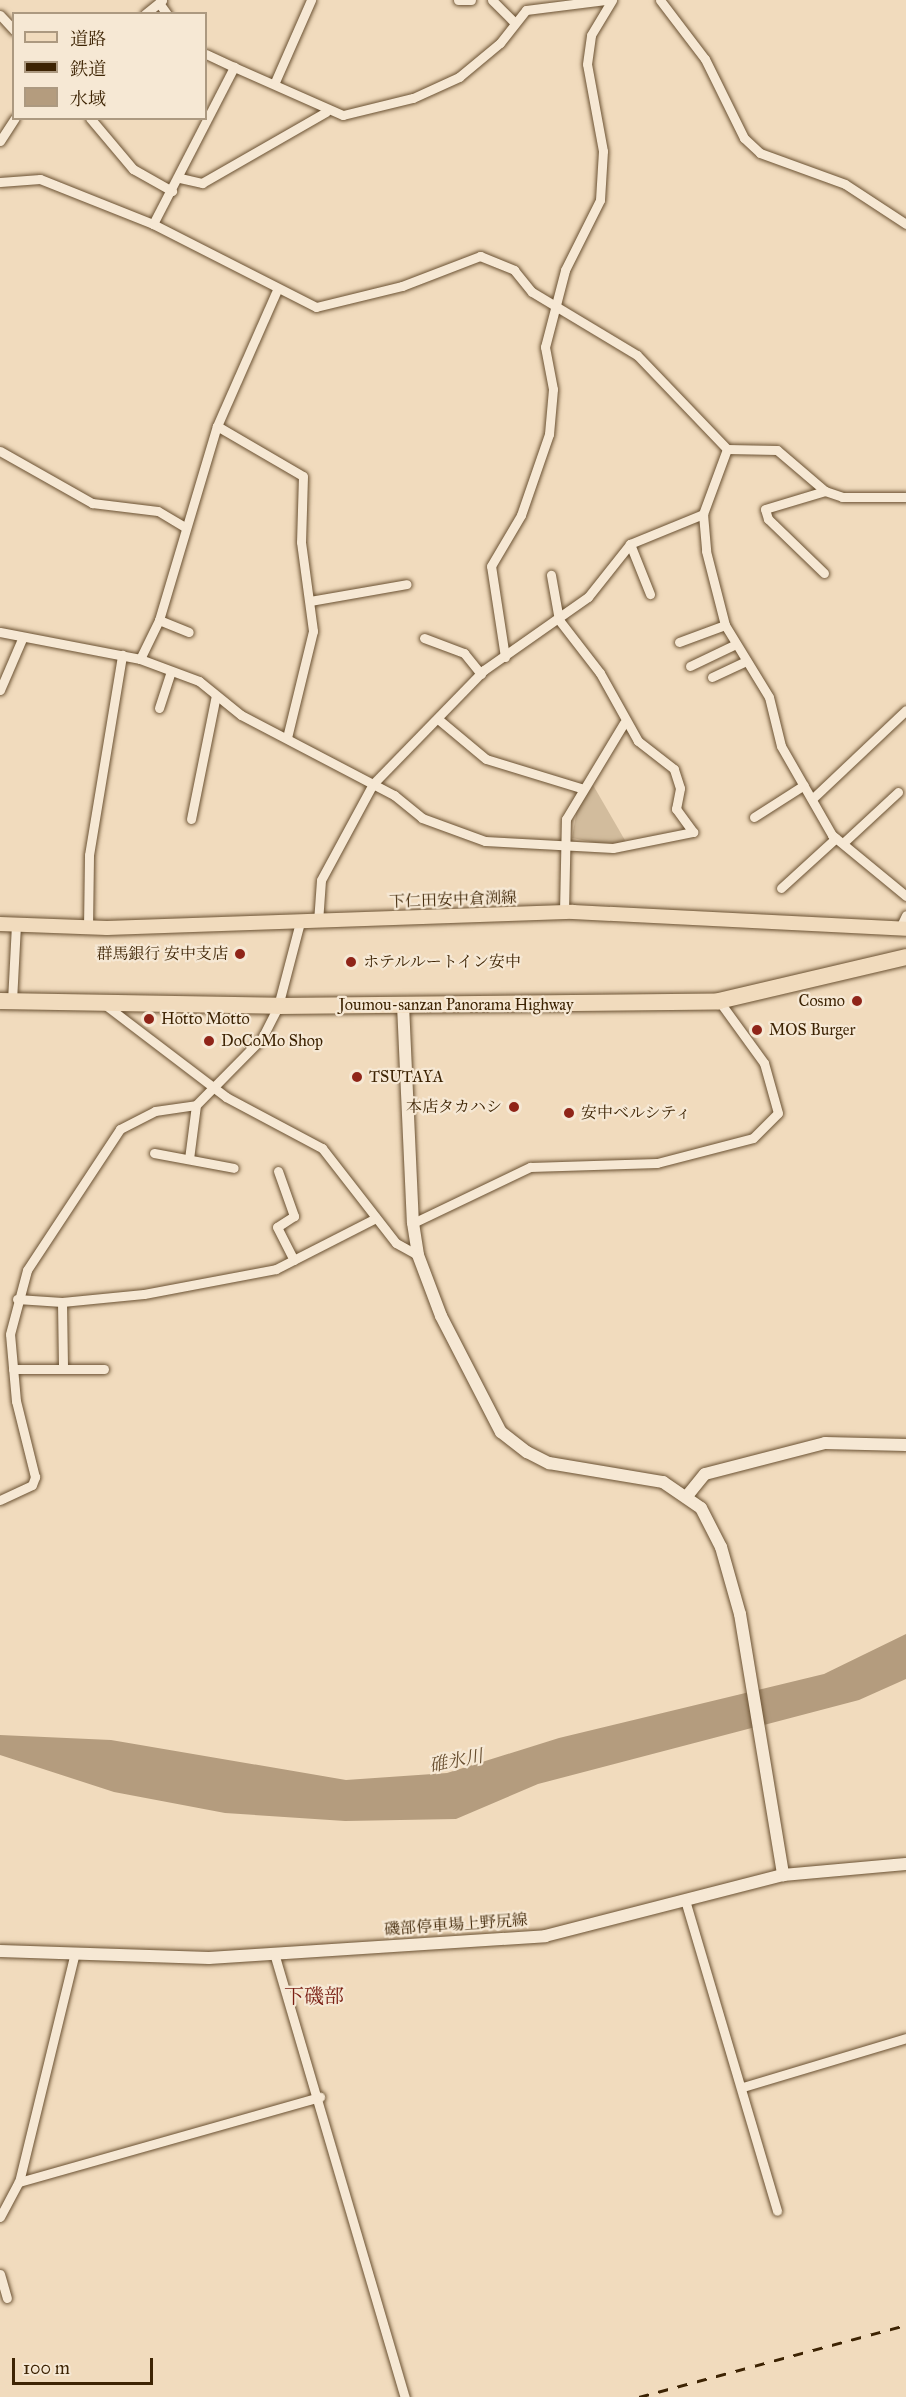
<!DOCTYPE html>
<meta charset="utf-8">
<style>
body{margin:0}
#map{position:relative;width:906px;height:2397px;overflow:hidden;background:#f1dbbd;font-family:"IM FELL Great Primer","Noto Serif JP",serif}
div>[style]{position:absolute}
.green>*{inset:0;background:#d2bc9d}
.water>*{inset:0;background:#b49c7e}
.roads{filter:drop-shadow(0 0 2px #6a5132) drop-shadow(0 0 2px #6a5132)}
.street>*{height:9px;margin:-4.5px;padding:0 4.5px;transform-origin:4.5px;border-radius:4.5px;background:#f6e8d4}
.secondary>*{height:12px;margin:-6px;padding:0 6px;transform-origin:6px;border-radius:6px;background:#f6e8d4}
.primary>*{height:14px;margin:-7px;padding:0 7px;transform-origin:7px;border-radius:7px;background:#f1dbbd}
.highway>*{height:16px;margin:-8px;padding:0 8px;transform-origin:8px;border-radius:8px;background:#f1dbbd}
.rail>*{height:3px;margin-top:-1.5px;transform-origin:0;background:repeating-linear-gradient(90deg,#3d2303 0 10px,transparent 0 20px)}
.dots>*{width:16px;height:16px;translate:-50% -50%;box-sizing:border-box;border:3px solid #f6e8d4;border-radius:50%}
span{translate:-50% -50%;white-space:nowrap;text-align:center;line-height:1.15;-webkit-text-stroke:4.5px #f6e8d4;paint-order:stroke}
.street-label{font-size:16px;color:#3d2303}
.poi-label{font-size:16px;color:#3d2303}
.right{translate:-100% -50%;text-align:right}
.left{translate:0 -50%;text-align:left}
.water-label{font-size:18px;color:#674d2e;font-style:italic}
.quarter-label{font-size:20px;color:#7a1f14}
.legend{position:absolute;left:12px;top:12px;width:195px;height:108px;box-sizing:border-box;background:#f6e8d4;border:2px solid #ac9980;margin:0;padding:8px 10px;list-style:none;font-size:18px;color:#3d2303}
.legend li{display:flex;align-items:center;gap:12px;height:30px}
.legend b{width:30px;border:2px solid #ac9980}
.scale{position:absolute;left:12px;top:2358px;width:141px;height:27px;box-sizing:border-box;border:3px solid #3d2303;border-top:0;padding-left:8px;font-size:18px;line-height:21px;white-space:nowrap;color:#3d2303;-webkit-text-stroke:4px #f6e8d4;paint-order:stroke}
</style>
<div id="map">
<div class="green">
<i style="clip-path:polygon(593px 785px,626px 842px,612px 846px,572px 838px,577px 809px)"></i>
</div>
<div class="water">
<i style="clip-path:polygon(906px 1634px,906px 1679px,859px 1700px,538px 1784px,456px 1819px,345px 1821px,225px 1813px,114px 1792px,0 1755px,0 1735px,111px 1740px,346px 1780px,447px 1773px,559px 1738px,824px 1674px)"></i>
</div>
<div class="roads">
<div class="street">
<i style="left:458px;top:0;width:13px"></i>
<i style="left:492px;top:0;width:30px;rotate:45deg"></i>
<i style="left:660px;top:0;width:74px;rotate:52.7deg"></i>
<i style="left:705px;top:59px;width:88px;rotate:63.7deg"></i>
<i style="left:744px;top:138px;width:22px;rotate:43deg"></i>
<i style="left:760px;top:153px;width:90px;rotate:20deg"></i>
<i style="left:845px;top:184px;width:73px;rotate:33.3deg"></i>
<i style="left:159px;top:3px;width:14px;rotate:54deg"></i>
<i style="left:145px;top:14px;width:22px;rotate:-39deg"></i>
<i style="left:0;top:15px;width:21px;rotate:47deg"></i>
<i style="left:206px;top:54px;width:31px;rotate:25deg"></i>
<i style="left:275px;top:82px;width:90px;rotate:-66.3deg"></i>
<i style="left:90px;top:118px;width:67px;rotate:49.9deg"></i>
<i style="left:133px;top:169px;width:45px;rotate:29.4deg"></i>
<i style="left:0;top:141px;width:27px;rotate:-57deg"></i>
<i style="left:180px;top:178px;width:23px;rotate:13deg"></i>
<i style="left:202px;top:183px;width:143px;rotate:-29.8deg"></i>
<i style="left:0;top:182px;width:40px;rotate:-4.3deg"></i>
<i style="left:40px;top:179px;width:122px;rotate:21.7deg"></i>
<i style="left:153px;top:224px;width:183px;rotate:27deg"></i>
<i style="left:316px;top:307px;width:89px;rotate:-13.7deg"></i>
<i style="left:402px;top:286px;width:84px;rotate:-21deg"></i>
<i style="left:480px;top:256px;width:37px;rotate:22deg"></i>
<i style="left:514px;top:270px;width:28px;rotate:51deg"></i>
<i style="left:532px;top:292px;width:122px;rotate:31deg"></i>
<i style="left:637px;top:355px;width:130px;rotate:46.2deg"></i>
<i style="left:727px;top:449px;width:50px;rotate:1.1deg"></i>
<i style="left:777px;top:450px;width:63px;rotate:40.5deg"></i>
<i style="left:825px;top:491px;width:18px;rotate:19deg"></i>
<i style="left:842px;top:497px;width:64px"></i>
<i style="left:153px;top:224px;width:177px;rotate:-62.7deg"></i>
<i style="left:234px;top:67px;width:119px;rotate:23.8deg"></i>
<i style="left:343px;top:115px;width:72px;rotate:-13.7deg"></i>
<i style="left:413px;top:98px;width:51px;rotate:-24.5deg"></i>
<i style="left:459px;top:77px;width:53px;rotate:-39.7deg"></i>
<i style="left:500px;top:43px;width:42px;rotate:-51.8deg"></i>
<i style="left:526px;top:10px;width:80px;rotate:-7.2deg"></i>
<i style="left:217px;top:426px;width:99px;rotate:30.2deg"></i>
<i style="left:303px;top:476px;width:66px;rotate:91.7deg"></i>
<i style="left:301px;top:542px;width:90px;rotate:82.3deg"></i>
<i style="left:313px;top:631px;width:110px;rotate:103.7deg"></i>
<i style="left:727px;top:449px;width:69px;rotate:110.3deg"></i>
<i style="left:703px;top:514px;width:37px;rotate:85deg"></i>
<i style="left:706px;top:551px;width:76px;rotate:75.6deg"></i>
<i style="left:725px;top:625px;width:84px;rotate:58.6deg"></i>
<i style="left:769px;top:697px;width:50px;rotate:76.2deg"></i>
<i style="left:781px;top:746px;width:103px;rotate:60.2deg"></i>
<i style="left:832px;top:835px;width:96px;rotate:39.5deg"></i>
<i style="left:0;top:451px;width:106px;rotate:29.5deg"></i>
<i style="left:92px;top:503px;width:66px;rotate:6.9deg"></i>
<i style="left:158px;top:511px;width:31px;rotate:31deg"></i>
<i style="left:630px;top:544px;width:54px;rotate:68.2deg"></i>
<i style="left:824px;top:573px;width:78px;rotate:-136deg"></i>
<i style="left:768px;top:519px;width:10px;rotate:-107deg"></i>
<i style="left:765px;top:509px;width:63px;rotate:-16.7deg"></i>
<i style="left:310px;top:601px;width:98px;rotate:-9.9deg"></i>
<i style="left:159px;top:620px;width:32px;rotate:22deg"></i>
<i style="left:0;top:632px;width:143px;rotate:10.9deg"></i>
<i style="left:140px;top:659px;width:63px;rotate:20.4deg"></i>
<i style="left:199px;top:681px;width:54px;rotate:39deg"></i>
<i style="left:241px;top:715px;width:173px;rotate:27.6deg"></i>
<i style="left:394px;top:795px;width:36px;rotate:39deg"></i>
<i style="left:422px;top:818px;width:67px;rotate:20.1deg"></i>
<i style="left:485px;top:841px;width:128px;rotate:3.1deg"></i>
<i style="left:613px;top:848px;width:82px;rotate:-11.3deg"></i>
<i style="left:693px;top:832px;width:29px;rotate:-126deg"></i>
<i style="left:676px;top:809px;width:21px;rotate:-79deg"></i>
<i style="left:680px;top:788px;width:20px;rotate:-108deg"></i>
<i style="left:674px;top:769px;width:46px;rotate:-142.1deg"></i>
<i style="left:638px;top:741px;width:78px;rotate:-119.2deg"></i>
<i style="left:600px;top:673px;width:67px;rotate:-127.7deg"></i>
<i style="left:559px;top:620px;width:46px;rotate:-100.1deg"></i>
<i style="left:424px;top:638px;width:43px;rotate:20.6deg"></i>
<i style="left:464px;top:653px;width:27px;rotate:51deg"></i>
<i style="left:679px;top:642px;width:49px;rotate:-20.3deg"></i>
<i style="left:505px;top:657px;width:92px;rotate:-98.7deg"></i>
<i style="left:491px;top:566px;width:59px;rotate:-59.5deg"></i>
<i style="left:521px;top:515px;width:86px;rotate:-70.9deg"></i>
<i style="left:549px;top:434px;width:45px;rotate:-84.9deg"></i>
<i style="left:553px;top:389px;width:43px;rotate:-100.8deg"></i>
<i style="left:545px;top:347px;width:80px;rotate:-75.4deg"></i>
<i style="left:565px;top:270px;width:78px;rotate:-63.4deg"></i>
<i style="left:600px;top:200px;width:49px;rotate:-86.5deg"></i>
<i style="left:603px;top:151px;width:88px;rotate:-100.4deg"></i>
<i style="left:587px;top:64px;width:29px;rotate:-82deg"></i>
<i style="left:591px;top:35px;width:41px;rotate:-59deg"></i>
<i style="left:140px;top:659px;width:43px;rotate:-64deg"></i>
<i style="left:159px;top:620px;width:202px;rotate:-73.4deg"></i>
<i style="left:217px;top:426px;width:149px;rotate:-66.2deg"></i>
<i style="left:690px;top:666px;width:51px;rotate:-25.6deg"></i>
<i style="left:712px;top:677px;width:38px;rotate:-25deg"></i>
<i style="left:0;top:690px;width:56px;rotate:-66.7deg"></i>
<i style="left:159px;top:708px;width:39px;rotate:-72deg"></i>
<i style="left:438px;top:719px;width:62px;rotate:39.8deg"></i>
<i style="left:486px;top:759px;width:99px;rotate:17deg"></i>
<i style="left:812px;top:799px;width:129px;rotate:-43.4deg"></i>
<i style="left:754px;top:817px;width:59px;rotate:-32.6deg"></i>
<i style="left:191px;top:819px;width:126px;rotate:-78.6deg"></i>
<i style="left:843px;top:843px;width:75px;rotate:-42.8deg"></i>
<i style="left:781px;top:888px;width:74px;rotate:-42.3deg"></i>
<i style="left:564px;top:912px;width:93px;rotate:-88.8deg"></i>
<i style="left:566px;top:819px;width:112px;rotate:-58.9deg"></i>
<i style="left:318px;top:922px;width:42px;rotate:-85.9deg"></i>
<i style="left:321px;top:880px;width:109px;rotate:-61.6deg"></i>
<i style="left:373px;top:784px;width:159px;rotate:-45.8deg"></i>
<i style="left:484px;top:670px;width:127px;rotate:-35.1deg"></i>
<i style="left:588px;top:597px;width:68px;rotate:-51.6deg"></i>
<i style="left:630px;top:544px;width:79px;rotate:-22.3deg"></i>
<i style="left:88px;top:928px;width:73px;rotate:-89.2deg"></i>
<i style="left:89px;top:855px;width:203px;rotate:-80.6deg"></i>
<i style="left:900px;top:928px;width:14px;rotate:-65deg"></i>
<i style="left:12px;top:1001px;width:76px;rotate:-87deg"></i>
<i style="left:104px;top:1004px;width:153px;rotate:37.3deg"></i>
<i style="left:226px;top:1097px;width:109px;rotate:28deg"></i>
<i style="left:322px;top:1148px;width:120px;rotate:52.1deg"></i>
<i style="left:396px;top:1243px;width:25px;rotate:29deg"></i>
<i style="left:154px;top:1153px;width:81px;rotate:10.6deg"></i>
<i style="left:189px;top:1159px;width:54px;rotate:-82.6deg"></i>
<i style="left:278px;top:1171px;width:48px;rotate:70.4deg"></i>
<i style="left:294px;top:1216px;width:20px;rotate:147deg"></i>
<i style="left:277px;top:1227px;width:37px;rotate:63deg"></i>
<i style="left:413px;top:1223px;width:130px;rotate:-25.6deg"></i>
<i style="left:530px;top:1167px;width:127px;rotate:-1.8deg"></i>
<i style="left:657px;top:1163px;width:99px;rotate:-14.6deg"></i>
<i style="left:753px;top:1138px;width:35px;rotate:-45deg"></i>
<i style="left:778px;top:1113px;width:52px;rotate:-105.6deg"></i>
<i style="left:764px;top:1063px;width:77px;rotate:-126deg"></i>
<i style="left:17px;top:1299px;width:45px;rotate:3.8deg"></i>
<i style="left:62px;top:1302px;width:82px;rotate:-5.6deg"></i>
<i style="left:144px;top:1294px;width:134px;rotate:-10.7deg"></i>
<i style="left:276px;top:1269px;width:112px;rotate:-27deg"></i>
<i style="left:62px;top:1302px;width:67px;rotate:89.1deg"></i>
<i style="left:13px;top:1369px;width:91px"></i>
<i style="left:0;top:1500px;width:35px;rotate:-25deg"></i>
<i style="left:32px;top:1485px;width:9px;rotate:-69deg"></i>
<i style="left:35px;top:1477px;width:78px;rotate:-104deg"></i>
<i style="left:16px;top:1401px;width:67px;rotate:-95.1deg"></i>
<i style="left:10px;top:1334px;width:66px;rotate:-75.1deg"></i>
<i style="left:27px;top:1270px;width:169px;rotate:-56.6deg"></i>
<i style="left:120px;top:1129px;width:39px;rotate:-27deg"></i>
<i style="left:155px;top:1111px;width:41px;rotate:-8.3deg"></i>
<i style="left:196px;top:1105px;width:94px;rotate:-45.4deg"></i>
<i style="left:262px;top:1038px;width:36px;rotate:-63deg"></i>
<i style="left:278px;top:1006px;width:87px;rotate:-75.3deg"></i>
<i style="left:685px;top:1900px;width:324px;rotate:73.5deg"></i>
<i style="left:274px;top:1953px;width:463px;rotate:73.6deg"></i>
<i style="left:743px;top:2087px;width:170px;rotate:-16.7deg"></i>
<i style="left:19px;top:2182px;width:313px;rotate:-15.8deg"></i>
<i style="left:0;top:2217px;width:40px;rotate:-62deg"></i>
<i style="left:19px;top:2182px;width:236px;rotate:-76.3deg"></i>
<i style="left:0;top:2274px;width:25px;rotate:74deg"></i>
</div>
<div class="secondary">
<i style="left:403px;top:1005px;width:218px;rotate:87.4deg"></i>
<i style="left:413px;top:1223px;width:32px;rotate:81deg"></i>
<i style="left:418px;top:1255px;width:65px;rotate:69.3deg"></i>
<i style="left:441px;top:1316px;width:131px;rotate:62.7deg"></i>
<i style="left:501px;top:1432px;width:33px;rotate:38deg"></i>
<i style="left:527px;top:1452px;width:25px;rotate:27deg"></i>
<i style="left:549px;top:1463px;width:116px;rotate:9.5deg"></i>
<i style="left:663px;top:1482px;width:46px;rotate:34.4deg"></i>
<i style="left:701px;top:1508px;width:44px;rotate:62.9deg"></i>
<i style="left:721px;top:1547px;width:70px;rotate:74.2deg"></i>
<i style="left:740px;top:1614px;width:265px;rotate:80.6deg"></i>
<i style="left:687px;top:1496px;width:28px;rotate:-51deg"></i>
<i style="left:705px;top:1474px;width:124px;rotate:-14.5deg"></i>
<i style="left:825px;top:1443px;width:81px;rotate:1.4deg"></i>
<i style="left:0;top:1951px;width:209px;rotate:1.9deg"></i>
<i style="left:209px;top:1958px;width:337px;rotate:-3.7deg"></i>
<i style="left:545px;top:1936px;width:246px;rotate:-14.4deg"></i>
<i style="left:783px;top:1875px;width:123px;rotate:-5.1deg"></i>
</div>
<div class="primary">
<i style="left:0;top:924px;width:107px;rotate:2.1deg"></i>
<i style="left:107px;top:928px;width:466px;rotate:-2deg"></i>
<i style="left:573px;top:912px;width:333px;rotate:2.9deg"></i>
</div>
<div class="highway">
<i style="left:0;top:1001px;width:278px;rotate:1deg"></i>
<i style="left:278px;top:1006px;width:441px;rotate:-0.6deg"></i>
<i style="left:719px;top:1001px;width:192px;rotate:-13.2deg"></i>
</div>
</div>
<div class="rail">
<i style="left:639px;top:2397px;width:277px;rotate:-15.1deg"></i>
</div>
<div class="dots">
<i style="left:240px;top:954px;background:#8f2418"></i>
<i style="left:351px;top:962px;background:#8f2418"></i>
<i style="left:857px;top:1001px;background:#8f2418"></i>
<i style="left:149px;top:1019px;background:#8f2418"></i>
<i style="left:757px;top:1030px;background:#8f2418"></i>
<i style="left:209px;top:1041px;background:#8f2418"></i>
<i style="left:357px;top:1077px;background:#8f2418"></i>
<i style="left:514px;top:1107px;background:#8f2418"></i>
<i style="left:569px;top:1113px;background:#8f2418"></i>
</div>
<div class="street-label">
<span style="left:453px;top:900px;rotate:-2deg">下仁田安中倉渕線</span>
<span style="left:456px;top:1005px">Joumou-sanzan Panorama Highway</span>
<span style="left:456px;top:1925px;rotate:-4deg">磯部停車場上野尻線</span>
</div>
<div class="poi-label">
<span class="right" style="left:228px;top:954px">群馬銀行 安中支店</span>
<span class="left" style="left:363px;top:962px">ホテルルートイン安中</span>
<span class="right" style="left:845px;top:1001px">Cosmo</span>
<span class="left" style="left:161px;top:1019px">Hotto Motto</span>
<span class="left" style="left:769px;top:1030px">MOS Burger</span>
<span class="left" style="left:221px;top:1041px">DoCoMo Shop</span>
<span class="left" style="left:369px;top:1077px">TSUTAYA</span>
<span class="right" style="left:502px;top:1107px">本店タカハシ</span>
<span class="left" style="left:581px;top:1113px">安中ベルシティ</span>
</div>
<div class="water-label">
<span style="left:456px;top:1761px;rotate:-11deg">碓氷川</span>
</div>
<div class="quarter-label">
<span style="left:314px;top:1996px">下磯部</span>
</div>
<ul class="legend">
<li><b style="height:8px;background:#f1dbbd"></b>道路</li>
<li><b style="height:8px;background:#3d2303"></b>鉄道</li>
<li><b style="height:16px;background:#b49c7e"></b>水域</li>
</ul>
<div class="scale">100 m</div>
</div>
